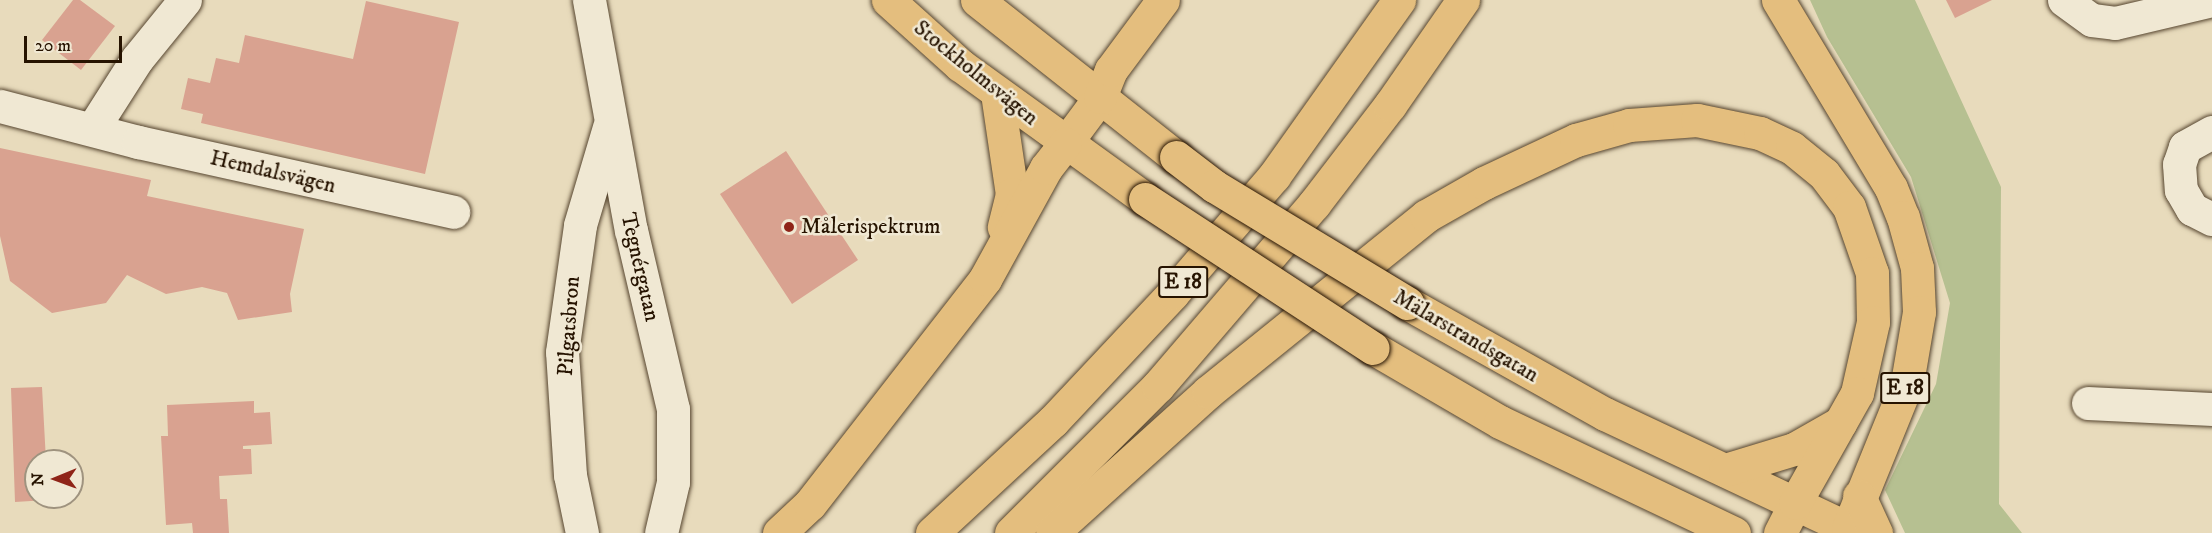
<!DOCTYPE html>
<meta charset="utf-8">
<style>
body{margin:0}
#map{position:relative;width:2212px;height:533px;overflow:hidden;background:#e8dbbc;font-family:"IM FELL DW Pica",serif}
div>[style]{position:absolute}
.green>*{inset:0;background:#b6c091}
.building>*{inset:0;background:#d9a290}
.roads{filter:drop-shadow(0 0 2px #56452f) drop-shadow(0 0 2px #56452f)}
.minor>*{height:33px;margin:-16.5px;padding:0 16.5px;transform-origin:16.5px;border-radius:16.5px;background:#f0e8d3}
.major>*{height:33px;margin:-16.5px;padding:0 16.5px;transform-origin:16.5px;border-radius:16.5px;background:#e4be7e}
.highway>*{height:33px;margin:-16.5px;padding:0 16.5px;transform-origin:16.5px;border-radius:16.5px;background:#e4be7e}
.bridges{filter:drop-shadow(0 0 2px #261300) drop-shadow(0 0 2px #261300)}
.major-bridge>*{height:33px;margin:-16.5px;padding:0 16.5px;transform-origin:16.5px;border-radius:16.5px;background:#e4be7e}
.dots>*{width:16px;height:16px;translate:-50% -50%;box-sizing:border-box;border:3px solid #f0e8d3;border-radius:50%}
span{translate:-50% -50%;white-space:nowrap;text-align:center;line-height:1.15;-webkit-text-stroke:5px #f0e8d3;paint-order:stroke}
.shield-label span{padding:2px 4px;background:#f0e8d3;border:2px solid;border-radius:4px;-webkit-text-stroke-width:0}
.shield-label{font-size:21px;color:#261300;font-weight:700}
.street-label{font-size:22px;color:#261300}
.poi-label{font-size:22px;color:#261300}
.left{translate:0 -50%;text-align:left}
.north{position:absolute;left:24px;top:449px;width:60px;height:60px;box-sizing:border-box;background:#f0e8d3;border:2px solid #9f937f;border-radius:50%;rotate:269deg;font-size:16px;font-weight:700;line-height:24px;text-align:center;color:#261300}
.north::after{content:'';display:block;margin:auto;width:21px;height:27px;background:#8f2418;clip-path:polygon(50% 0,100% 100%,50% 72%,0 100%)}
.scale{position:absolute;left:24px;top:36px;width:98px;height:27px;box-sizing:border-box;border:3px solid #261300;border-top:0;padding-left:8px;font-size:18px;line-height:21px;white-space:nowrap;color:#261300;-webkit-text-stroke:4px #f0e8d3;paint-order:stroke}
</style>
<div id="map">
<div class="green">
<i style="clip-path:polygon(1810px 0,1915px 0,2001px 187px,1999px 504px,2022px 533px,1905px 533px,1885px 490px,1936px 384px,1950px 303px,1911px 177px,1827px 37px)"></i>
</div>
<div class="building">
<i style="clip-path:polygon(73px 0,80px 0,115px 26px,81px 70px,42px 40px)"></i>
<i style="clip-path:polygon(1946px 0,1992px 0,1955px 18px)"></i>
<i style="clip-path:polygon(366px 1px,459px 22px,425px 174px,201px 123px,203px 114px,181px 109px,188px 78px,210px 83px,216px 58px,239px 63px,245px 35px,353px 59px)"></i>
<i style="clip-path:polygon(0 148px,151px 180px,147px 196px,304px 229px,290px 294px,292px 312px,238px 320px,227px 293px,202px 287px,166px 294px,127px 275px,106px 303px,52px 313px,10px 281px,0 236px)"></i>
<i style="clip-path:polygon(786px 151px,858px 260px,792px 304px,720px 194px)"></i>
<i style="clip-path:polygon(42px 387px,46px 461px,36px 461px,36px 497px,47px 497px,47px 500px,15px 502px,11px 388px)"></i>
<i style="clip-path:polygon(254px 401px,254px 413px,270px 412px,272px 444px,243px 446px,243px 449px,251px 449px,252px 474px,219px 476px,220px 499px,227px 499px,229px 533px,193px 533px,192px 523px,166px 525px,161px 436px,168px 436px,167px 405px)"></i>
</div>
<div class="roads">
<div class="minor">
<i style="left:589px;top:0;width:234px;rotate:79.7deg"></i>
<i style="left:631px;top:230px;width:184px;rotate:76.8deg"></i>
<i style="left:673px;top:409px;width:73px;rotate:90deg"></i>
<i style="left:673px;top:482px;width:52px;rotate:103.2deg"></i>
<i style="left:2064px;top:0;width:34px;rotate:36deg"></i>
<i style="left:2092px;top:20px;width:23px;rotate:7deg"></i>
<i style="left:2115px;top:23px;width:100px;rotate:-13.3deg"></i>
<i style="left:0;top:106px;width:143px;rotate:14.6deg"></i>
<i style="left:138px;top:142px;width:323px;rotate:12.5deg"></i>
<i style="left:93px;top:128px;width:82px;rotate:-57.5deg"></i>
<i style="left:137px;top:59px;width:76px;rotate:-50.9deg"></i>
<i style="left:2212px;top:132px;width:31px;rotate:151deg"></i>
<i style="left:2185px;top:147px;width:18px;rotate:109deg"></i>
<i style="left:2179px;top:164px;width:26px;rotate:86deg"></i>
<i style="left:2181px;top:190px;width:22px;rotate:60deg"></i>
<i style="left:2192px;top:209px;width:22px;rotate:27deg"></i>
<i style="left:2088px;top:403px;width:124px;rotate:2.8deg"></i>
<i style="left:582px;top:533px;width:59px;rotate:-101.7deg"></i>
<i style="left:570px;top:475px;width:123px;rotate:-93.7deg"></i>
<i style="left:562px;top:352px;width:128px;rotate:-81.9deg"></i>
<i style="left:580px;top:225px;width:102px;rotate:-73.5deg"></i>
</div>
<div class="major">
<i style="left:888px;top:0;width:97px;rotate:42.1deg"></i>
<i style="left:960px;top:65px;width:228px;rotate:35.9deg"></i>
<i style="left:977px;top:0;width:253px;rotate:38.3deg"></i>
<i style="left:1065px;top:144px;width:59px;rotate:-53.3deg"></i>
<i style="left:1407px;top:303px;width:227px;rotate:29.3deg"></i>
<i style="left:1605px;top:414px;width:280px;rotate:25.2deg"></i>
<i style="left:1373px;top:348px;width:147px;rotate:30.2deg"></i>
<i style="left:1500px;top:422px;width:259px;rotate:25.4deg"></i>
<i style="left:1780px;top:533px;width:34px;rotate:-63deg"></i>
</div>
<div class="highway">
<i style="left:1778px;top:0;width:219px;rotate:59deg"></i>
<i style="left:1891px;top:188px;width:31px;rotate:68deg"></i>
<i style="left:1903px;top:217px;width:53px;rotate:74.6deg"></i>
<i style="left:1917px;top:268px;width:44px;rotate:87.4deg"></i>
<i style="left:1919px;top:312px;width:72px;rotate:99.6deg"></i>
<i style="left:1907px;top:383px;width:157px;rotate:112.1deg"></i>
<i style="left:997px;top:93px;width:102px;rotate:81.6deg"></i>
<i style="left:1012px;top:194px;width:34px;rotate:104deg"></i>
<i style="left:1100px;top:97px;width:29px;rotate:-68deg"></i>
<i style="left:1111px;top:70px;width:87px;rotate:-53.4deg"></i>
<i style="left:1725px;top:470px;width:72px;rotate:-16.9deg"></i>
<i style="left:1794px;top:449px;width:53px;rotate:-29.5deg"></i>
<i style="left:1859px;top:496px;width:41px;rotate:65.3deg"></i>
<i style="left:779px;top:533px;width:42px;rotate:-43.1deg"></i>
<i style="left:810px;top:504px;width:285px;rotate:-52.1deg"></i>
<i style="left:985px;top:279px;width:127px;rotate:-61.2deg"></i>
<i style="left:1046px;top:168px;width:31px;rotate:-52deg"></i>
<i style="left:932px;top:533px;width:165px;rotate:-42.8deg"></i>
<i style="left:1053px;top:421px;width:175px;rotate:-46.8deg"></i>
<i style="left:1173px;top:293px;width:155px;rotate:-49.2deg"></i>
<i style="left:1274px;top:176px;width:216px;rotate:-54.6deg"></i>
<i style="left:1011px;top:533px;width:208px;rotate:-45deg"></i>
<i style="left:1158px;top:386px;width:240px;rotate:-49.4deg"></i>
<i style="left:1314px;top:204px;width:125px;rotate:-52.5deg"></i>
<i style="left:1390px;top:105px;width:128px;rotate:-55.2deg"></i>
<i style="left:1052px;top:533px;width:210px;rotate:-42.1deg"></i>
<i style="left:1208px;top:392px;width:280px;rotate:-38.9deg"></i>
<i style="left:1426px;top:216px;width:67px;rotate:-29.6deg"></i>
<i style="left:1484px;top:183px;width:102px;rotate:-25.1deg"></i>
<i style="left:1576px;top:140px;width:55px;rotate:-15.8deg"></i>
<i style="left:1629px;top:125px;width:68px;rotate:-4.2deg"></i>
<i style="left:1697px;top:120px;width:64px;rotate:11.7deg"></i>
<i style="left:1760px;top:133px;width:35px;rotate:25deg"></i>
<i style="left:1792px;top:148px;width:41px;rotate:39.1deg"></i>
<i style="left:1824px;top:174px;width:41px;rotate:52.9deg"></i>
<i style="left:1849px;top:207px;width:70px;rotate:70.8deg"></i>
<i style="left:1872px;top:273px;width:49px;rotate:88.8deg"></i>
<i style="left:1873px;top:322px;width:73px;rotate:102.7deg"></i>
<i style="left:1857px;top:393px;width:126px;rotate:119.4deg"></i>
</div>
</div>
<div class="bridges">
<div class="major-bridge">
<i style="left:1176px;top:157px;width:48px;rotate:37.3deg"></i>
<i style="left:1214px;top:186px;width:226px;rotate:31.2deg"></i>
<i style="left:1145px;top:199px;width:272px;rotate:33.2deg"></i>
</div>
</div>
<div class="dots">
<i style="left:789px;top:227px;background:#8f2418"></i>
</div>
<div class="shield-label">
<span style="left:1183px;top:282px">E 18</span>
<span style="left:1905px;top:388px">E 18</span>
</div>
<div class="street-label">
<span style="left:976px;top:73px;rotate:39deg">Stockholmsvägen</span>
<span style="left:273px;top:172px;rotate:13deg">Hemdalsvägen</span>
<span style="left:640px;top:267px;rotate:77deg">Tegnérgatan</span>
<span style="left:569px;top:326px;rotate:-86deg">Pilgatsbron</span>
<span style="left:1466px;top:336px;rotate:30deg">Mälarstrandsgatan</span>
</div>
<div class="poi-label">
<span class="left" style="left:801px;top:227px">Målerispektrum</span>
</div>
<div class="north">N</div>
<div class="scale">20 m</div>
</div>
